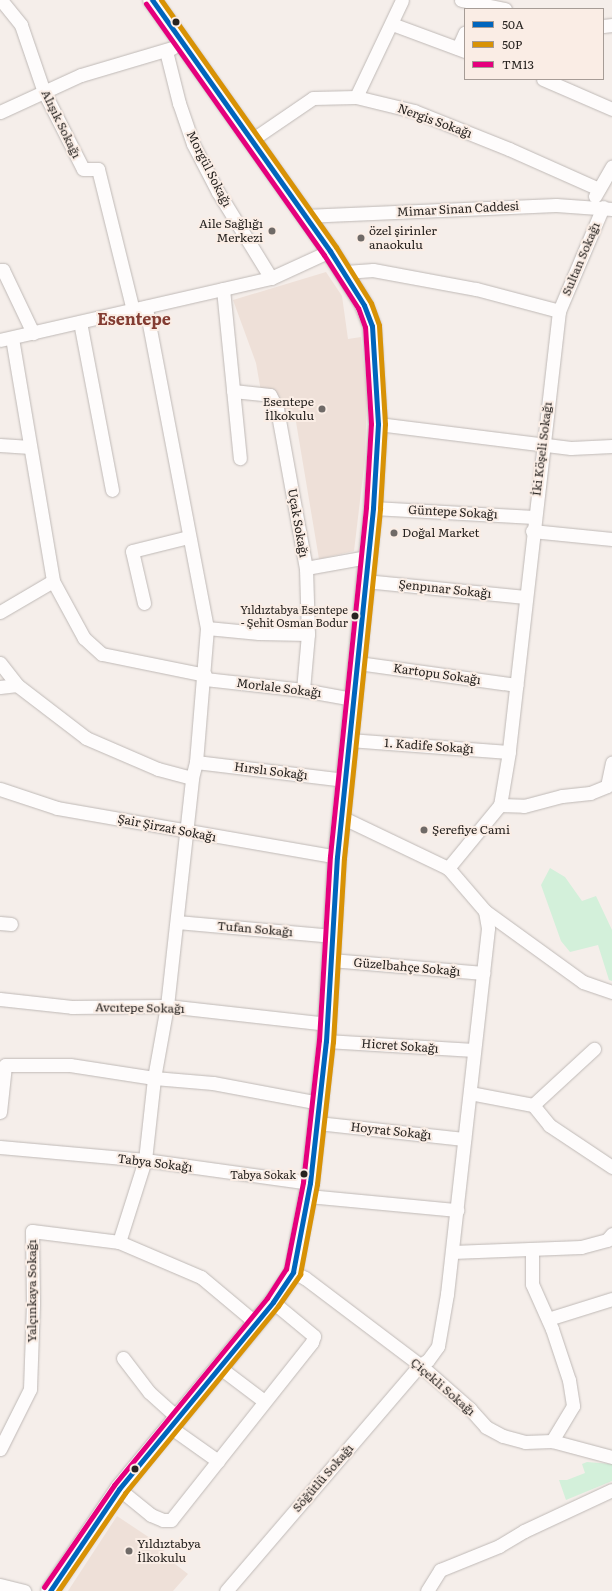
<!DOCTYPE html>
<meta charset="utf-8">
<style>
body{margin:0}
#map{position:relative;width:612px;height:1591px;overflow:hidden;background:#f5eeea;font-family:Literata,serif}
div>[style]{position:absolute}
.built>*{inset:0;background:#eee0d8}
.green>*{inset:0;background:#d3f0da}
.roads{filter:drop-shadow(0 0 1px #bfb9b6) drop-shadow(0 0 1px #bfb9b6)}
.minor>*{height:13px;margin:-6.5px;padding:0 6.5px;transform-origin:6.5px;border-radius:6.5px;background:#fefcfc}
.secondary>*{height:18px;margin:-9px;padding:0 9px;transform-origin:9px;border-radius:9px;background:#fefcfc}
.bus-1>*{height:5px;margin:-2.5px;padding:0 2.5px;transform-origin:2.5px;border-radius:2.5px;background:#0065bd}
.bus-2>*{height:5px;margin:-2.5px;padding:0 2.5px;transform-origin:2.5px;border-radius:2.5px;background:#d89205}
.bus-3>*{height:5px;margin:-2.5px;padding:0 2.5px;transform-origin:2.5px;border-radius:2.5px;background:#e5007d}
.dots>*{width:11px;height:11px;translate:-50% -50%;box-sizing:border-box;border:2px solid #faede5;border-radius:50%}
span{translate:-50% -50%;white-space:nowrap;text-align:center;line-height:1.15;-webkit-text-stroke:4px #faede5;paint-order:stroke}
.bus-label{font-size:11px;color:#272320}
.right{translate:-100% -50%;text-align:right}
.street-label{font-size:12px;color:#272320}
.poi-label{font-size:12px;color:#272320}
.left{translate:0 -50%;text-align:left}
.district-label{font-size:16px;color:#833c32;font-weight:700}
.legend{position:absolute;left:464px;top:8px;width:140px;height:72px;box-sizing:border-box;background:#faede5;border:1px solid #a69c96;margin:0;padding:5px 7px;list-style:none;font-size:12px;color:#272320}
.legend li{display:flex;align-items:center;gap:8px;height:20px}
.legend b{width:20px;border:1px solid #a69c96}
</style>
<div id="map">
<div class="built">
<i style="clip-path:polygon(326px 272px,342px 296px,348px 339px,361px 337px,367px 394px,365px 459px,354px 551px,319px 559px,295px 416px,280px 418px,276px 401px,263px 403px,256px 363px,233px 300px)"></i>
<i style="clip-path:polygon(117px 1516px,165px 1548px,162px 1554px,188px 1574px,173px 1591px,68px 1591px)"></i>
</div>
<div class="green">
<i style="clip-path:polygon(550px 868px,565px 877px,582px 901px,596px 896px,612px 930px,612px 981px,609px 980px,598px 945px,570px 952px,561px 941px,541px 885px)"></i>
<i style="clip-path:polygon(587px 1462px,612px 1464px,612px 1481px,566px 1500px,559px 1480px,567px 1480px,585px 1473px,582px 1464px)"></i>
</div>
<div class="roads">
<div class="minor">
<i style="left:1px;top:0;width:32px;rotate:51deg"></i>
<i style="left:21px;top:25px;width:71px;rotate:71.1deg"></i>
<i style="left:44px;top:92px;width:86px;rotate:63.1deg"></i>
<i style="left:83px;top:169px;width:15px"></i>
<i style="left:98px;top:169px;width:145px;rotate:76.1deg"></i>
<i style="left:461px;top:0;width:45px;rotate:11.6deg"></i>
<i style="left:392px;top:24px;width:78px;rotate:20.3deg"></i>
<i style="left:603px;top:26px;width:9px;rotate:-6deg"></i>
<i style="left:458px;top:48px;width:17px;rotate:-66deg"></i>
<i style="left:166px;top:51px;width:54px;rotate:76deg"></i>
<i style="left:179px;top:103px;width:43px;rotate:71.1deg"></i>
<i style="left:193px;top:144px;width:54px;rotate:62.5deg"></i>
<i style="left:218px;top:192px;width:101px;rotate:58.4deg"></i>
<i style="left:543px;top:79px;width:75px;rotate:23.5deg"></i>
<i style="left:356px;top:97px;width:107px;rotate:-64.6deg"></i>
<i style="left:0;top:112px;width:89px;rotate:-24.6deg"></i>
<i style="left:81px;top:75px;width:95px;rotate:-16.5deg"></i>
<i style="left:250px;top:141px;width:76px;rotate:-34.3deg"></i>
<i style="left:313px;top:98px;width:43px;rotate:-1.3deg"></i>
<i style="left:356px;top:97px;width:60px;rotate:13.6deg"></i>
<i style="left:414px;top:111px;width:102px;rotate:21.8deg"></i>
<i style="left:509px;top:149px;width:98px;rotate:24deg"></i>
<i style="left:595px;top:196px;width:34px;rotate:-60deg"></i>
<i style="left:304px;top:216px;width:252px;rotate:-2.5deg"></i>
<i style="left:556px;top:205px;width:56px;rotate:4.1deg"></i>
<i style="left:0;top:270px;width:3px"></i>
<i style="left:3px;top:270px;width:70px;rotate:64.5deg"></i>
<i style="left:345px;top:272px;width:28px;rotate:-4deg"></i>
<i style="left:373px;top:270px;width:105px;rotate:10.5deg"></i>
<i style="left:476px;top:289px;width:86px;rotate:14.8deg"></i>
<i style="left:559px;top:311px;width:444px;rotate:96.5deg"></i>
<i style="left:509px;top:752px;width:54px;rotate:99.6deg"></i>
<i style="left:500px;top:805px;width:82px;rotate:129.5deg"></i>
<i style="left:223px;top:289px;width:170px;rotate:84.3deg"></i>
<i style="left:559px;top:311px;width:113px;rotate:-67.1deg"></i>
<i style="left:80px;top:322px;width:171px;rotate:79.2deg"></i>
<i style="left:12px;top:338px;width:246px;rotate:80.4deg"></i>
<i style="left:53px;top:581px;width:65px;rotate:61.5deg"></i>
<i style="left:84px;top:638px;width:24px;rotate:42deg"></i>
<i style="left:102px;top:654px;width:105px;rotate:11.5deg"></i>
<i style="left:0;top:340px;width:278px;rotate:-12.9deg"></i>
<i style="left:271px;top:278px;width:65px;rotate:-24.6deg"></i>
<i style="left:233px;top:391px;width:37px;rotate:6deg"></i>
<i style="left:270px;top:395px;width:16px;rotate:63deg"></i>
<i style="left:277px;top:409px;width:162px;rotate:79.7deg"></i>
<i style="left:306px;top:568px;width:66px;rotate:88.3deg"></i>
<i style="left:308px;top:634px;width:56px;rotate:95.1deg"></i>
<i style="left:378px;top:424px;width:194px;rotate:7.1deg"></i>
<i style="left:571px;top:448px;width:41px;rotate:-2.8deg"></i>
<i style="left:0;top:445px;width:30px;rotate:4deg"></i>
<i style="left:373px;top:508px;width:161px;rotate:3.2deg"></i>
<i style="left:532px;top:531px;width:80px;rotate:5.7deg"></i>
<i style="left:306px;top:568px;width:62px;rotate:-10.2deg"></i>
<i style="left:365px;top:581px;width:161px;rotate:5.7deg"></i>
<i style="left:144px;top:603px;width:53px;rotate:-103deg"></i>
<i style="left:132px;top:551px;width:58px;rotate:-14deg"></i>
<i style="left:0;top:612px;width:61px;rotate:-30.3deg"></i>
<i style="left:207px;top:628px;width:52px;rotate:5.5deg"></i>
<i style="left:259px;top:633px;width:49px;rotate:1.2deg"></i>
<i style="left:0;top:663px;width:28px;rotate:52deg"></i>
<i style="left:17px;top:685px;width:87px;rotate:37.5deg"></i>
<i style="left:86px;top:738px;width:78px;rotate:23.3deg"></i>
<i style="left:158px;top:769px;width:35px;rotate:15deg"></i>
<i style="left:358px;top:663px;width:160px;rotate:7.9deg"></i>
<i style="left:205px;top:679px;width:99px;rotate:6.4deg"></i>
<i style="left:303px;top:690px;width:51px;rotate:10.2deg"></i>
<i style="left:0;top:687px;width:17px;rotate:-7deg"></i>
<i style="left:349px;top:740px;width:160px;rotate:4.3deg"></i>
<i style="left:196px;top:762px;width:150px;rotate:6.9deg"></i>
<i style="left:0;top:789px;width:60px;rotate:18.4deg"></i>
<i style="left:57px;top:808px;width:284px;rotate:9.9deg"></i>
<i style="left:500px;top:805px;width:24px;rotate:2deg"></i>
<i style="left:524px;top:806px;width:39px;rotate:-15deg"></i>
<i style="left:562px;top:796px;width:28px;rotate:-6deg"></i>
<i style="left:590px;top:793px;width:18px;rotate:-22deg"></i>
<i style="left:607px;top:786px;width:24px;rotate:-78deg"></i>
<i style="left:485px;top:911px;width:121px;rotate:35.9deg"></i>
<i style="left:583px;top:982px;width:31px;rotate:19deg"></i>
<i style="left:177px;top:922px;width:157px;rotate:5.1deg"></i>
<i style="left:0;top:923px;width:11px;rotate:5deg"></i>
<i style="left:331px;top:960px;width:153px;rotate:4.9deg"></i>
<i style="left:0;top:999px;width:72px;rotate:6.3deg"></i>
<i style="left:72px;top:1007px;width:95px;rotate:-0.6deg"></i>
<i style="left:167px;top:1006px;width:162px;rotate:6.4deg"></i>
<i style="left:326px;top:1041px;width:148px;rotate:3.5deg"></i>
<i style="left:470px;top:1093px;width:64px;rotate:10.8deg"></i>
<i style="left:533px;top:1105px;width:26px;rotate:51deg"></i>
<i style="left:549px;top:1125px;width:76px;rotate:33.7deg"></i>
<i style="left:533px;top:1105px;width:83px;rotate:-42.6deg"></i>
<i style="left:0;top:1112px;width:47px;rotate:-83.9deg"></i>
<i style="left:5px;top:1065px;width:65px"></i>
<i style="left:70px;top:1065px;width:85px;rotate:8.8deg"></i>
<i style="left:154px;top:1078px;width:73px;rotate:-79.8deg"></i>
<i style="left:167px;top:1006px;width:229px;rotate:-83.7deg"></i>
<i style="left:192px;top:778px;width:16px;rotate:-76deg"></i>
<i style="left:196px;top:762px;width:134px;rotate:-85.3deg"></i>
<i style="left:207px;top:628px;width:327px;rotate:-100.8deg"></i>
<i style="left:317px;top:1123px;width:148px;rotate:6.2deg"></i>
<i style="left:0;top:1147px;width:146px;rotate:5.1deg"></i>
<i style="left:145px;top:1160px;width:167px;rotate:7.9deg"></i>
<i style="left:308px;top:1196px;width:150px;rotate:5.4deg"></i>
<i style="left:119px;top:1242px;width:86px;rotate:-72.4deg"></i>
<i style="left:145px;top:1160px;width:82px;rotate:-83.7deg"></i>
<i style="left:154px;top:1078px;width:59px;rotate:4.8deg"></i>
<i style="left:213px;top:1083px;width:109px;rotate:10.6deg"></i>
<i style="left:532px;top:1250px;width:34px;rotate:90deg"></i>
<i style="left:532px;top:1284px;width:49px;rotate:66deg"></i>
<i style="left:552px;top:1329px;width:54px;rotate:71.6deg"></i>
<i style="left:569px;top:1380px;width:26px;rotate:81deg"></i>
<i style="left:573px;top:1406px;width:41px;rotate:121deg"></i>
<i style="left:452px;top:1252px;width:129px;rotate:-2.2deg"></i>
<i style="left:581px;top:1247px;width:27px;rotate:-15deg"></i>
<i style="left:607px;top:1240px;width:8px;rotate:-50deg"></i>
<i style="left:293px;top:1272px;width:13px;rotate:27deg"></i>
<i style="left:305px;top:1278px;width:144px;rotate:37.1deg"></i>
<i style="left:420px;top:1365px;width:67px;rotate:41.3deg"></i>
<i style="left:470px;top:1409px;width:24px;rotate:48deg"></i>
<i style="left:486px;top:1427px;width:19px;rotate:28deg"></i>
<i style="left:503px;top:1436px;width:23px;rotate:15deg"></i>
<i style="left:525px;top:1442px;width:27px;rotate:-2deg"></i>
<i style="left:552px;top:1441px;width:62px;rotate:14.9deg"></i>
<i style="left:548px;top:1319px;width:67px;rotate:-17.4deg"></i>
<i style="left:123px;top:1358px;width:43px;rotate:52.6deg"></i>
<i style="left:149px;top:1392px;width:39px;rotate:42deg"></i>
<i style="left:219px;top:1367px;width:56px;rotate:37.1deg"></i>
<i style="left:170px;top:1427px;width:59px;rotate:35.3deg"></i>
<i style="left:0;top:1449px;width:67px;rotate:-63.4deg"></i>
<i style="left:30px;top:1389px;width:86px;rotate:-88deg"></i>
<i style="left:33px;top:1303px;width:72px;rotate:-90.8deg"></i>
<i style="left:32px;top:1231px;width:88px;rotate:7.2deg"></i>
<i style="left:119px;top:1242px;width:89px;rotate:23.1deg"></i>
<i style="left:201px;top:1277px;width:72px;rotate:39.9deg"></i>
<i style="left:119px;top:1489px;width:41px;rotate:39.1deg"></i>
<i style="left:151px;top:1515px;width:13px;rotate:23deg"></i>
<i style="left:163px;top:1520px;width:8px"></i>
<i style="left:171px;top:1520px;width:227px;rotate:-51.6deg"></i>
<i style="left:312px;top:1342px;width:6px;rotate:-72deg"></i>
<i style="left:314px;top:1336px;width:53px;rotate:-140.3deg"></i>
<i style="left:0;top:1585px;width:25px;rotate:14deg"></i>
<i style="left:226px;top:1591px;width:298px;rotate:-49.4deg"></i>
<i style="left:420px;top:1365px;width:9px;rotate:-32deg"></i>
<i style="left:428px;top:1360px;width:17px;rotate:-54deg"></i>
<i style="left:438px;top:1346px;width:53px;rotate:-80.2deg"></i>
<i style="left:447px;top:1294px;width:368px;rotate:-83.6deg"></i>
<i style="left:488px;top:928px;width:17px;rotate:-100deg"></i>
<i style="left:485px;top:911px;width:57px;rotate:-130.7deg"></i>
<i style="left:448px;top:868px;width:119px;rotate:-154.5deg"></i>
<i style="left:427px;top:1591px;width:25px;rotate:-58deg"></i>
<i style="left:440px;top:1570px;width:64px;rotate:-22.1deg"></i>
<i style="left:499px;top:1546px;width:29px;rotate:-31deg"></i>
<i style="left:524px;top:1531px;width:97px;rotate:-25deg"></i>
</div>
<div class="secondary">
<i style="left:50px;top:1591px;width:123px;rotate:-55.9deg"></i>
<i style="left:119px;top:1489px;width:242px;rotate:-50.5deg"></i>
<i style="left:273px;top:1302px;width:36px;rotate:-56deg"></i>
<i style="left:293px;top:1272px;width:91px;rotate:-79.2deg"></i>
<i style="left:310px;top:1183px;width:143px;rotate:-83.6deg"></i>
<i style="left:326px;top:1041px;width:184px;rotate:-86.6deg"></i>
<i style="left:337px;top:857px;width:351px;rotate:-84.1deg"></i>
<i style="left:373px;top:508px;width:84px;rotate:-86.6deg"></i>
<i style="left:378px;top:424px;width:98px;rotate:-93.5deg"></i>
<i style="left:372px;top:326px;width:22px;rotate:-111deg"></i>
<i style="left:364px;top:305px;width:64px;rotate:-122.2deg"></i>
<i style="left:330px;top:251px;width:308px;rotate:-125.3deg"></i>
</div>
</div>
<div class="bus-1">
<i style="left:50px;top:1591px;width:123px;rotate:-55.9deg"></i>
<i style="left:119px;top:1489px;width:242px;rotate:-50.5deg"></i>
<i style="left:273px;top:1302px;width:36px;rotate:-56deg"></i>
<i style="left:293px;top:1272px;width:91px;rotate:-79.2deg"></i>
<i style="left:310px;top:1183px;width:143px;rotate:-83.6deg"></i>
<i style="left:326px;top:1041px;width:184px;rotate:-86.6deg"></i>
<i style="left:337px;top:857px;width:351px;rotate:-84.1deg"></i>
<i style="left:373px;top:508px;width:84px;rotate:-86.6deg"></i>
<i style="left:378px;top:424px;width:98px;rotate:-93.5deg"></i>
<i style="left:372px;top:326px;width:22px;rotate:-111deg"></i>
<i style="left:364px;top:305px;width:64px;rotate:-122.2deg"></i>
<i style="left:330px;top:251px;width:308px;rotate:-125.3deg"></i>
</div>
<div class="bus-2">
<i style="left:58px;top:1591px;width:119px;rotate:-55.6deg"></i>
<i style="left:125px;top:1493px;width:242px;rotate:-50.7deg"></i>
<i style="left:278px;top:1306px;width:39px;rotate:-55deg"></i>
<i style="left:300px;top:1274px;width:92px;rotate:-79.3deg"></i>
<i style="left:317px;top:1184px;width:143px;rotate:-83.6deg"></i>
<i style="left:333px;top:1042px;width:184px;rotate:-86.6deg"></i>
<i style="left:344px;top:858px;width:352px;rotate:-84.1deg"></i>
<i style="left:380px;top:508px;width:84px;rotate:-86.6deg"></i>
<i style="left:385px;top:424px;width:99px;rotate:-93.5deg"></i>
<i style="left:379px;top:325px;width:23px;rotate:-110deg"></i>
<i style="left:371px;top:303px;width:66px;rotate:-122deg"></i>
<i style="left:336px;top:247px;width:303px;rotate:-125.3deg"></i>
</div>
<div class="bus-3">
<i style="left:44px;top:1587px;width:124px;rotate:-55.5deg"></i>
<i style="left:114px;top:1485px;width:242px;rotate:-50.7deg"></i>
<i style="left:267px;top:1298px;width:35px;rotate:-57deg"></i>
<i style="left:286px;top:1269px;width:89px;rotate:-78.9deg"></i>
<i style="left:303px;top:1182px;width:143px;rotate:-83.6deg"></i>
<i style="left:319px;top:1040px;width:184px;rotate:-86.6deg"></i>
<i style="left:330px;top:856px;width:351px;rotate:-84.1deg"></i>
<i style="left:366px;top:507px;width:83px;rotate:-86.6deg"></i>
<i style="left:371px;top:424px;width:97px;rotate:-93.5deg"></i>
<i style="left:365px;top:327px;width:20px;rotate:-110deg"></i>
<i style="left:358px;top:308px;width:63px;rotate:-122.7deg"></i>
<i style="left:324px;top:255px;width:308px;rotate:-125.3deg"></i>
</div>
<div class="dots">
<i style="left:176px;top:22px;background:#272320"></i>
<i style="left:272px;top:231px;background:#6f6a67"></i>
<i style="left:361px;top:238px;background:#6f6a67"></i>
<i style="left:322px;top:409px;background:#6f6a67"></i>
<i style="left:394px;top:533px;background:#6f6a67"></i>
<i style="left:355px;top:616px;background:#272320"></i>
<i style="left:424px;top:830px;background:#6f6a67"></i>
<i style="left:304px;top:1174px;background:#272320"></i>
<i style="left:135px;top:1469px;background:#272320"></i>
<i style="left:129px;top:1551px;background:#6f6a67"></i>
</div>
<div class="bus-label">
<span class="right" style="left:348px;top:616px">Yıldıztabya Esentepe<br>- Şehit Osman Bodur</span>
<span class="right" style="left:296px;top:1174px">Tabya Sokak</span>
</div>
<div class="street-label">
<span style="left:435px;top:121px;rotate:20deg">Nergis Sokağı</span>
<span style="left:61px;top:124px;rotate:64deg">Alışık Sokağı</span>
<span style="left:209px;top:169px;rotate:63deg">Morgül Sokağı</span>
<span style="left:458px;top:209px;rotate:-3deg">Mimar Sinan Caddesi</span>
<span style="left:581px;top:259px;rotate:-67deg">Sultan Sokağı</span>
<span style="left:542px;top:449px;rotate:-83deg">İki Köşeli Sokağı</span>
<span style="left:453px;top:512px;rotate:3deg">Güntepe Sokağı</span>
<span style="left:298px;top:523px;rotate:80deg">Uçak Sokağı</span>
<span style="left:445px;top:589px;rotate:6deg">Şenpınar Sokağı</span>
<span style="left:437px;top:674px;rotate:8deg">Kartopu Sokağı</span>
<span style="left:279px;top:688px;rotate:7deg">Morlale Sokağı</span>
<span style="left:429px;top:746px;rotate:4deg">1. Kadife Sokağı</span>
<span style="left:271px;top:771px;rotate:7deg">Hırslı Sokağı</span>
<span style="left:167px;top:828px;rotate:11deg">Şair Şirzat Sokağı</span>
<span style="left:255px;top:929px;rotate:5deg">Tufan Sokağı</span>
<span style="left:407px;top:967px;rotate:5deg">Güzelbahçe Sokağı</span>
<span style="left:140px;top:1008px;rotate:1deg">Avcıtepe Sokağı</span>
<span style="left:400px;top:1046px;rotate:4deg">Hicret Sokağı</span>
<span style="left:391px;top:1131px;rotate:6deg">Hoyrat Sokağı</span>
<span style="left:155px;top:1163px;rotate:7deg">Tabya Sokağı</span>
<span style="left:32px;top:1291px;rotate:-90deg">Yalçınkaya Sokağı</span>
<span style="left:443px;top:1387px;rotate:41deg">Çiçekli Sokağı</span>
<span style="left:323px;top:1478px;rotate:-49deg">Söğütlü Sokağı</span>
</div>
<div class="poi-label">
<span class="right" style="left:263px;top:231px">Aile Sağlığı<br>Merkezi</span>
<span class="left" style="left:369px;top:238px">özel şirinler<br>anaokulu</span>
<span class="right" style="left:314px;top:409px">Esentepe<br>İlkokulu</span>
<span class="left" style="left:402px;top:533px">Doğal Market</span>
<span class="left" style="left:432px;top:830px">Şerefiye Cami</span>
<span class="left" style="left:137px;top:1551px">Yıldıztabya<br>İlkokulu</span>
</div>
<div class="district-label">
<span style="left:134px;top:318px">Esentepe</span>
</div>
<ul class="legend">
<li><b style="height:5px;background:#0065bd"></b>50A</li>
<li><b style="height:5px;background:#d89205"></b>50P</li>
<li><b style="height:5px;background:#e5007d"></b>TM13</li>
</ul>
</div>
